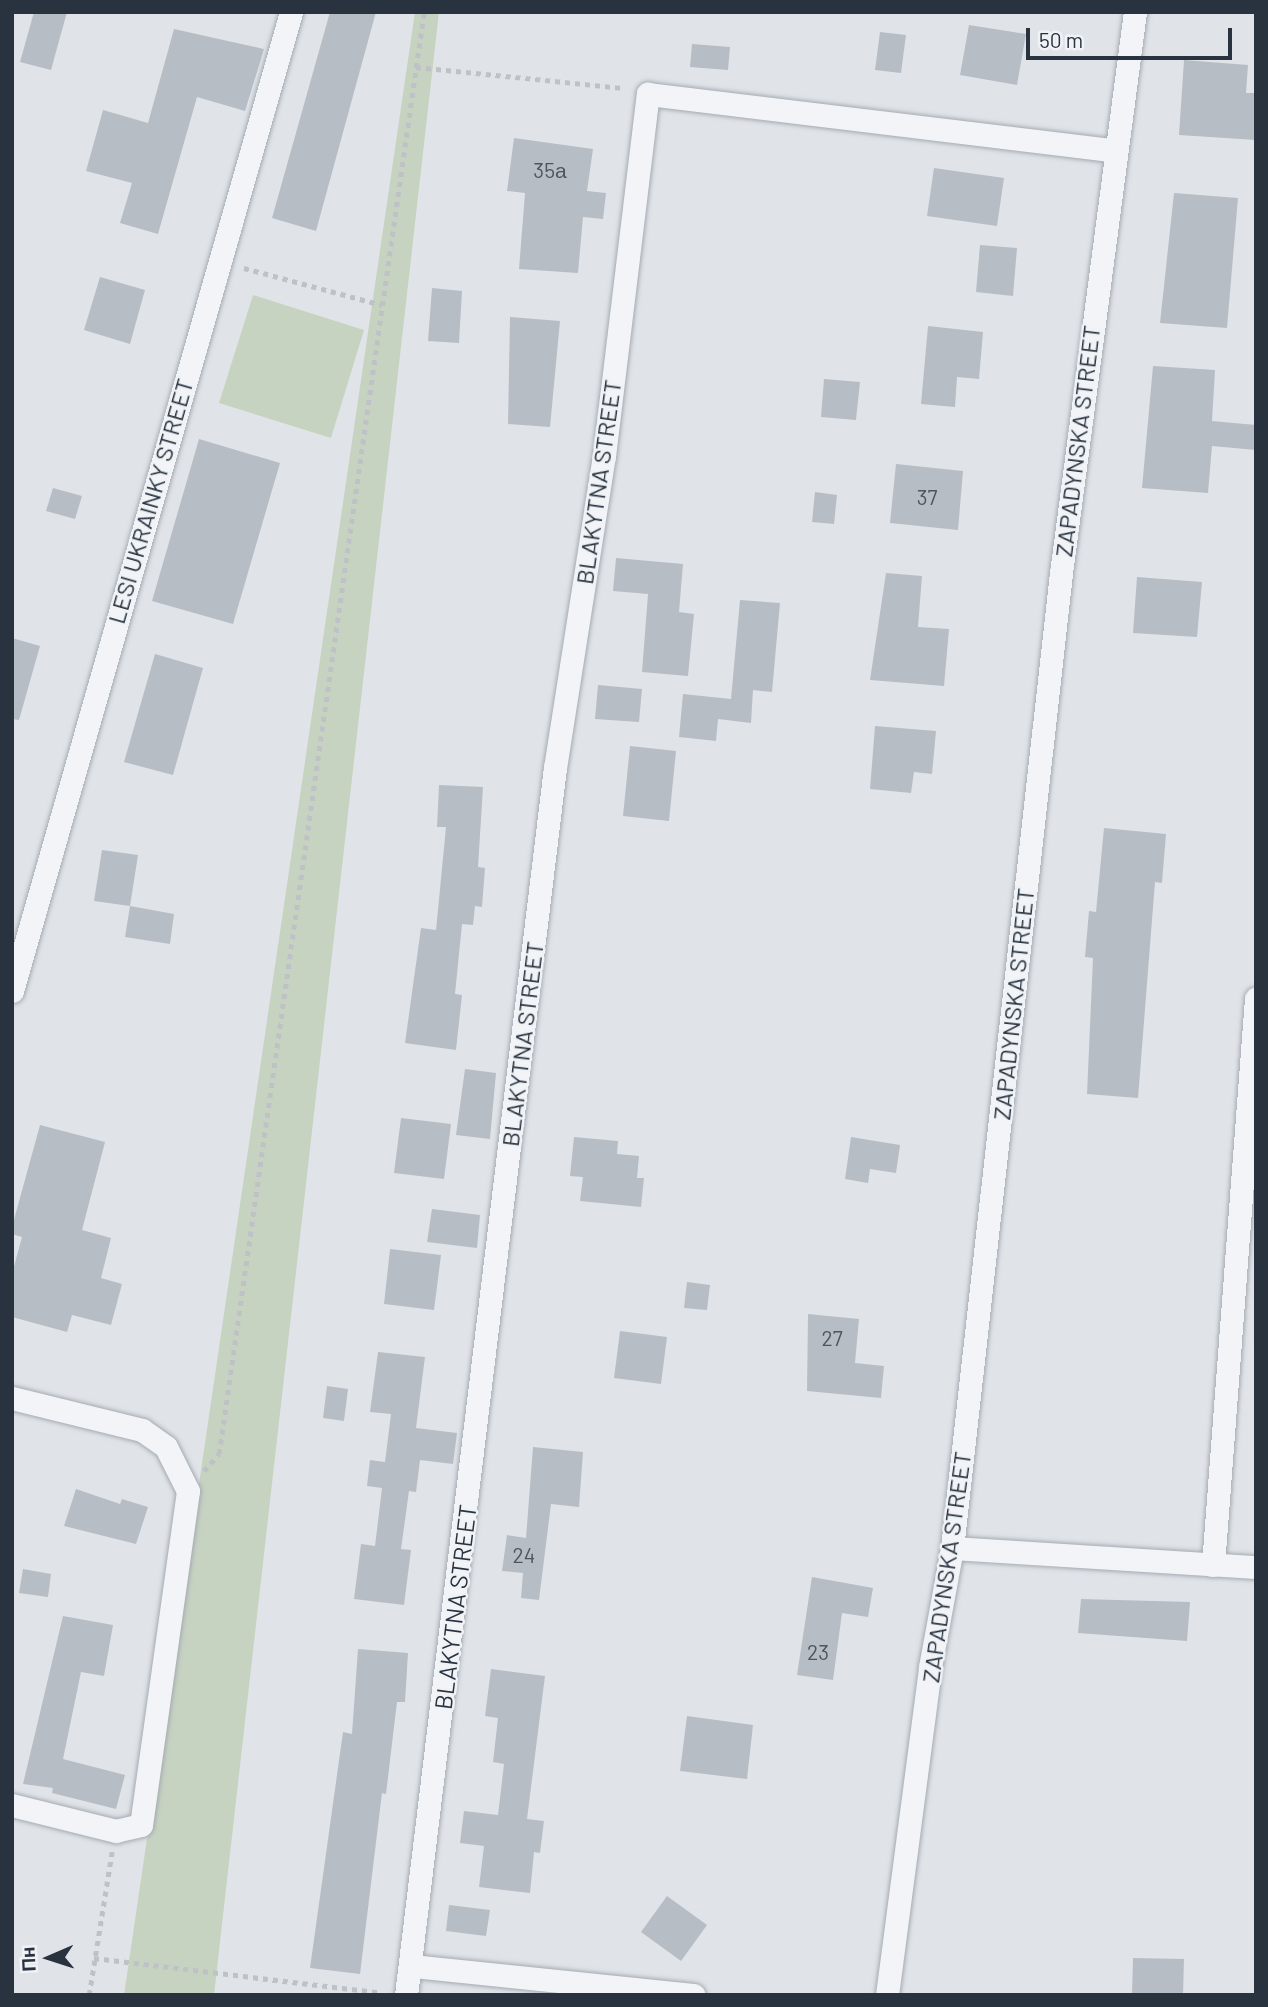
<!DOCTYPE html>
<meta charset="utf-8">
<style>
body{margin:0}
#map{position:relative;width:1268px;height:2007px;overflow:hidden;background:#e0e4e9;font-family:Barlow,sans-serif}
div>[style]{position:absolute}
.green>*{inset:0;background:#c7d3c1}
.building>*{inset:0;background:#b7bdc5}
.path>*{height:4.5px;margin-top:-2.25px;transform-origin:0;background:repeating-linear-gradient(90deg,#bec2c7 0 5px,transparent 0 10px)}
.roads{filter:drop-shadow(0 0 2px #a5abb3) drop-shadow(0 0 2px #a5abb3)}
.street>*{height:23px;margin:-11.5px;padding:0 11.5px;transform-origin:11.5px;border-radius:11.5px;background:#f3f4f7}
span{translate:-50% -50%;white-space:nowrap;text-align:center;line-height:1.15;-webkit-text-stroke:5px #f0f3f6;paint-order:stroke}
.number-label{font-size:21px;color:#4c5661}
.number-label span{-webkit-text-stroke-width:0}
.street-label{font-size:24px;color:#293340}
.frame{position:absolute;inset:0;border:14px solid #293340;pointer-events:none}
.north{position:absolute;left:14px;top:1923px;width:70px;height:70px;-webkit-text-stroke:5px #f0f3f6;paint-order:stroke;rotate:267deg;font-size:19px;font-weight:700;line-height:28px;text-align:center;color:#293340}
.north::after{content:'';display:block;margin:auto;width:24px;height:32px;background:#293340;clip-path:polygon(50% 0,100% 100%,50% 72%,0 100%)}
.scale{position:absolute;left:1026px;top:28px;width:206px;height:32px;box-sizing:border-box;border:4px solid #293340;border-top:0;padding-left:9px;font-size:21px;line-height:24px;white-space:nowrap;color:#293340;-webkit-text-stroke:5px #f0f3f6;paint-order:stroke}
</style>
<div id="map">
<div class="green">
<i style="clip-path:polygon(415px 12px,439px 12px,214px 1995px,124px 1995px)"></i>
<i style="clip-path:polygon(253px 295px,364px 330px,331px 438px,219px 403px)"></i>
</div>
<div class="building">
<i style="clip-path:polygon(34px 12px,67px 12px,51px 70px,20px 62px)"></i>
<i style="clip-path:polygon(330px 12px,376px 12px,316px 231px,272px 218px)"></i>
<i style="clip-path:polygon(969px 25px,1026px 34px,1017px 85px,960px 75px)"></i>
<i style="clip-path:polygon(174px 29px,264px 49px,245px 111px,197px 97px,158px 234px,120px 223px,132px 183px,86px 171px,103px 110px,148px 123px)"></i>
<i style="clip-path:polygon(880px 32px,906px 35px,901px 73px,875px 70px)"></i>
<i style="clip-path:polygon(692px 44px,730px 47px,728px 70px,690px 67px)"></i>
<i style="clip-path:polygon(1184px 60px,1248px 65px,1246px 93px,1256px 93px,1256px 140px,1179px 135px)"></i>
<i style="clip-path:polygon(514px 138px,593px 149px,587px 191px,606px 193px,603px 219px,583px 217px,578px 273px,519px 269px,525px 193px,507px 191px)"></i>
<i style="clip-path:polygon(934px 168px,1004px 178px,997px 226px,927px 216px)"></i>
<i style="clip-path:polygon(1174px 193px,1238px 198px,1227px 328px,1160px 323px)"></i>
<i style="clip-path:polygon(980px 245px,1017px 248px,1013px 296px,976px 292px)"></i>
<i style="clip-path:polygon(100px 277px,145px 290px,130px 344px,84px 330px)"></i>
<i style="clip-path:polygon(432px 288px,462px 291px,459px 343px,428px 341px)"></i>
<i style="clip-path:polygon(510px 317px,560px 321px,550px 427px,508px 424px)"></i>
<i style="clip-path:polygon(928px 326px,983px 332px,979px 379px,957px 377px,955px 407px,921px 404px)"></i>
<i style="clip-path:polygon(1153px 366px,1215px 370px,1212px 421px,1256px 425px,1256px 450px,1212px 446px,1208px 493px,1142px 488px)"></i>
<i style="clip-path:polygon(824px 379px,860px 382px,856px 420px,821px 417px)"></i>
<i style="clip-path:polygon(199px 439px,280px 463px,233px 624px,152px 601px)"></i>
<i style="clip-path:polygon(896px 464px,963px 471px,958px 530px,890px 523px)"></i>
<i style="clip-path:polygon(53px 488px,82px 496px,75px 519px,46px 511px)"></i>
<i style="clip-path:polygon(815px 492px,837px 495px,834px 524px,812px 522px)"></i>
<i style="clip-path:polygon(616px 558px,683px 564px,679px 612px,694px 614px,688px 676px,642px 672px,648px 594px,613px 591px)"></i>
<i style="clip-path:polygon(886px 573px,922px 576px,918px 627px,949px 629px,944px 686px,870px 680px)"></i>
<i style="clip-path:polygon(1137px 577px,1202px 582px,1197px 637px,1133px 633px)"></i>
<i style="clip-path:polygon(740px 600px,780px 603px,772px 692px,753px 690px,751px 723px,718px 719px,716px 741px,679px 737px,683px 694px,731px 699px)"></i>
<i style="clip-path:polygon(12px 638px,40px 646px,19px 720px,12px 719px)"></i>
<i style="clip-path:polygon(155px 654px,203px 668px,173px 775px,124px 762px)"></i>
<i style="clip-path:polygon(598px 685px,642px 689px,639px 722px,595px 719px)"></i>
<i style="clip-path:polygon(875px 726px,936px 731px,932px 774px,914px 772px,911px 793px,870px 789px)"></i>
<i style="clip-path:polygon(630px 746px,676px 751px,669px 821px,623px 816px)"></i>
<i style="clip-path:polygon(439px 785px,483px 787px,478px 867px,485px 868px,482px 907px,475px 906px,473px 925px,462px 924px,455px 994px,462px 995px,456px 1050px,405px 1043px,421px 928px,436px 930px,446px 827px,437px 827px)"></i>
<i style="clip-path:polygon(1104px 828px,1166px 834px,1162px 883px,1155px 882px,1138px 1098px,1087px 1094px,1093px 958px,1085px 957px,1089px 911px,1096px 912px)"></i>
<i style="clip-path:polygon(102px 850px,138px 855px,130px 906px,94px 901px)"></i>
<i style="clip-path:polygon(130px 906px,174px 914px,170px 944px,125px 937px)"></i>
<i style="clip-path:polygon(465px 1069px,496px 1073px,490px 1139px,456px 1135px)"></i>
<i style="clip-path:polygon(401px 1118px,451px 1124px,444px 1179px,394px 1173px)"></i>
<i style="clip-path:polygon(40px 1125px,105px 1142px,82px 1230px,111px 1238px,101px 1278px,122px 1284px,111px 1325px,72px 1315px,67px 1332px,12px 1317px,12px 1274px,22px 1237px,12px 1234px,12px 1227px)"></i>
<i style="clip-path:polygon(574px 1137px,618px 1141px,617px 1154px,639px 1156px,637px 1178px,644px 1178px,641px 1207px,580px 1201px,583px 1177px,570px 1176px)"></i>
<i style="clip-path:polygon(851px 1137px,900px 1145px,896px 1173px,870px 1169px,868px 1183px,845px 1179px)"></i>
<i style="clip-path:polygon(432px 1209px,480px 1215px,477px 1248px,427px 1242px)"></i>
<i style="clip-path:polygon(390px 1249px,441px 1255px,434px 1310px,384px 1304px)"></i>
<i style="clip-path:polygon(687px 1282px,710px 1285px,707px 1310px,684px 1308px)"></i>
<i style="clip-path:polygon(808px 1314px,859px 1319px,855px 1363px,884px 1366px,881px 1398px,807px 1391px)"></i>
<i style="clip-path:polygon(620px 1331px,667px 1337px,661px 1384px,614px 1378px)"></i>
<i style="clip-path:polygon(378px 1352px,425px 1357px,416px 1428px,457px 1433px,453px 1464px,420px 1460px,416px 1492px,409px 1491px,401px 1549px,411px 1550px,404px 1605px,354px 1599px,361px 1544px,375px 1546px,382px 1488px,367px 1486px,370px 1460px,385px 1462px,391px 1414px,370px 1412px)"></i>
<i style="clip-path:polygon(327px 1386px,348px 1389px,344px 1421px,323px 1418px)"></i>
<i style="clip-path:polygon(533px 1447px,583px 1452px,579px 1507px,551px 1504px,539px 1600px,521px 1598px,523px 1573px,502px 1571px,507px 1535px,526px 1538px)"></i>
<i style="clip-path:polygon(76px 1489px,120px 1504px,122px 1499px,148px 1507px,136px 1544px,64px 1526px)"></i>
<i style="clip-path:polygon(23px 1569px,51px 1574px,48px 1597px,19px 1593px)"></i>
<i style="clip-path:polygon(812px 1577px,873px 1588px,868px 1617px,842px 1613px,833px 1680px,797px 1675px)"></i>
<i style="clip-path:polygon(1081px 1599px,1190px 1602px,1187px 1641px,1078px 1633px)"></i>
<i style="clip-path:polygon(63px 1616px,113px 1625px,104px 1676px,81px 1672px,63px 1759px,125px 1775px,116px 1809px,52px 1793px,53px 1788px,23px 1784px)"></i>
<i style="clip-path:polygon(358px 1649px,408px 1653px,405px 1702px,397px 1702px,386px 1794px,382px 1793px,360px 1974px,310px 1968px,343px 1732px,352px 1734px)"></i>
<i style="clip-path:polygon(491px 1669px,545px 1676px,527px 1819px,544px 1821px,540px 1853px,534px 1852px,530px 1893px,479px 1887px,484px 1846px,460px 1843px,464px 1811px,498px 1815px,504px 1764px,493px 1762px,498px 1718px,485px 1716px)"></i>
<i style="clip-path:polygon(687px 1716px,753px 1725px,747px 1779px,680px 1771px)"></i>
<i style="clip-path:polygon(667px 1896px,707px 1925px,681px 1961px,641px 1932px)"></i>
<i style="clip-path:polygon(449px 1905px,490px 1910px,486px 1936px,446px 1931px)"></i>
<i style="clip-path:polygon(1133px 1958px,1184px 1959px,1183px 1995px,1132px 1995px)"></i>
</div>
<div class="path">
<i style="left:416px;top:67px;width:209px;rotate:5.8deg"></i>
<i style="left:244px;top:268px;width:143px;rotate:15deg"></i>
<i style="left:204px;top:1471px;width:23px;rotate:-49deg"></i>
<i style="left:219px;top:1454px;width:1456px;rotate:-81.91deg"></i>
<i style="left:94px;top:1958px;width:290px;rotate:6.9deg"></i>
<i style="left:89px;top:1995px;width:145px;rotate:-80.9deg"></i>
</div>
<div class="roads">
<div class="street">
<i style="left:12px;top:991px;width:1018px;rotate:-74.09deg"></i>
<i style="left:12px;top:1398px;width:134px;rotate:13.8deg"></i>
<i style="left:142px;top:1430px;width:29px;rotate:35deg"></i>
<i style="left:166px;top:1447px;width:49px;rotate:63.4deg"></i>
<i style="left:188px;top:1491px;width:337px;rotate:98deg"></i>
<i style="left:141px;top:1825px;width:26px;rotate:167deg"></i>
<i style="left:116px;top:1831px;width:107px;rotate:-166deg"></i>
<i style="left:952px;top:1548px;width:305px;rotate:3.6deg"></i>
<i style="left:1213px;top:1565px;width:568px;rotate:-85.66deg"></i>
<i style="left:413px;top:1966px;width:282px;rotate:5.9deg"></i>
<i style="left:406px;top:1995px;width:1236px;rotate:-83.08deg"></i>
<i style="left:555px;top:768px;width:316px;rotate:-81.1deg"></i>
<i style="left:604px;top:456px;width:365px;rotate:-83.1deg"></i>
<i style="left:648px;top:94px;width:469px;rotate:6.9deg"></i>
<i style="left:887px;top:1995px;width:331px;rotate:-82.5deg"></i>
<i style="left:930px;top:1667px;width:121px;rotate:-79.5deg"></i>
<i style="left:952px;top:1548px;width:981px;rotate:-83.62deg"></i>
<i style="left:1061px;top:573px;width:566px;rotate:-82.49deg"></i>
</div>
</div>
<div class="number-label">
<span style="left:550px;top:170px">35а</span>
<span style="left:927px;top:497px">37</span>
<span style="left:832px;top:1338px">27</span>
<span style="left:524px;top:1555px">24</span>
<span style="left:818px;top:1652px">23</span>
</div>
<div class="street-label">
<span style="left:1077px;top:441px;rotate:-83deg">ZAPADYNSKA STREET</span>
<span style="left:598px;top:482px;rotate:-82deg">BLAKYTNA STREET</span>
<span style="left:150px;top:501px;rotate:-74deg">LESI UKRAINKY STREET</span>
<span style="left:1013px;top:1004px;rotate:-84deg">ZAPADYNSKA STREET</span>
<span style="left:522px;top:1044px;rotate:-83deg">BLAKYTNA STREET</span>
<span style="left:946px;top:1567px;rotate:-82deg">ZAPADYNSKA STREET</span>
<span style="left:455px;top:1607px;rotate:-83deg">BLAKYTNA STREET</span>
</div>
<div class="frame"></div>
<div class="north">Пн</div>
<div class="scale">50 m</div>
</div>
